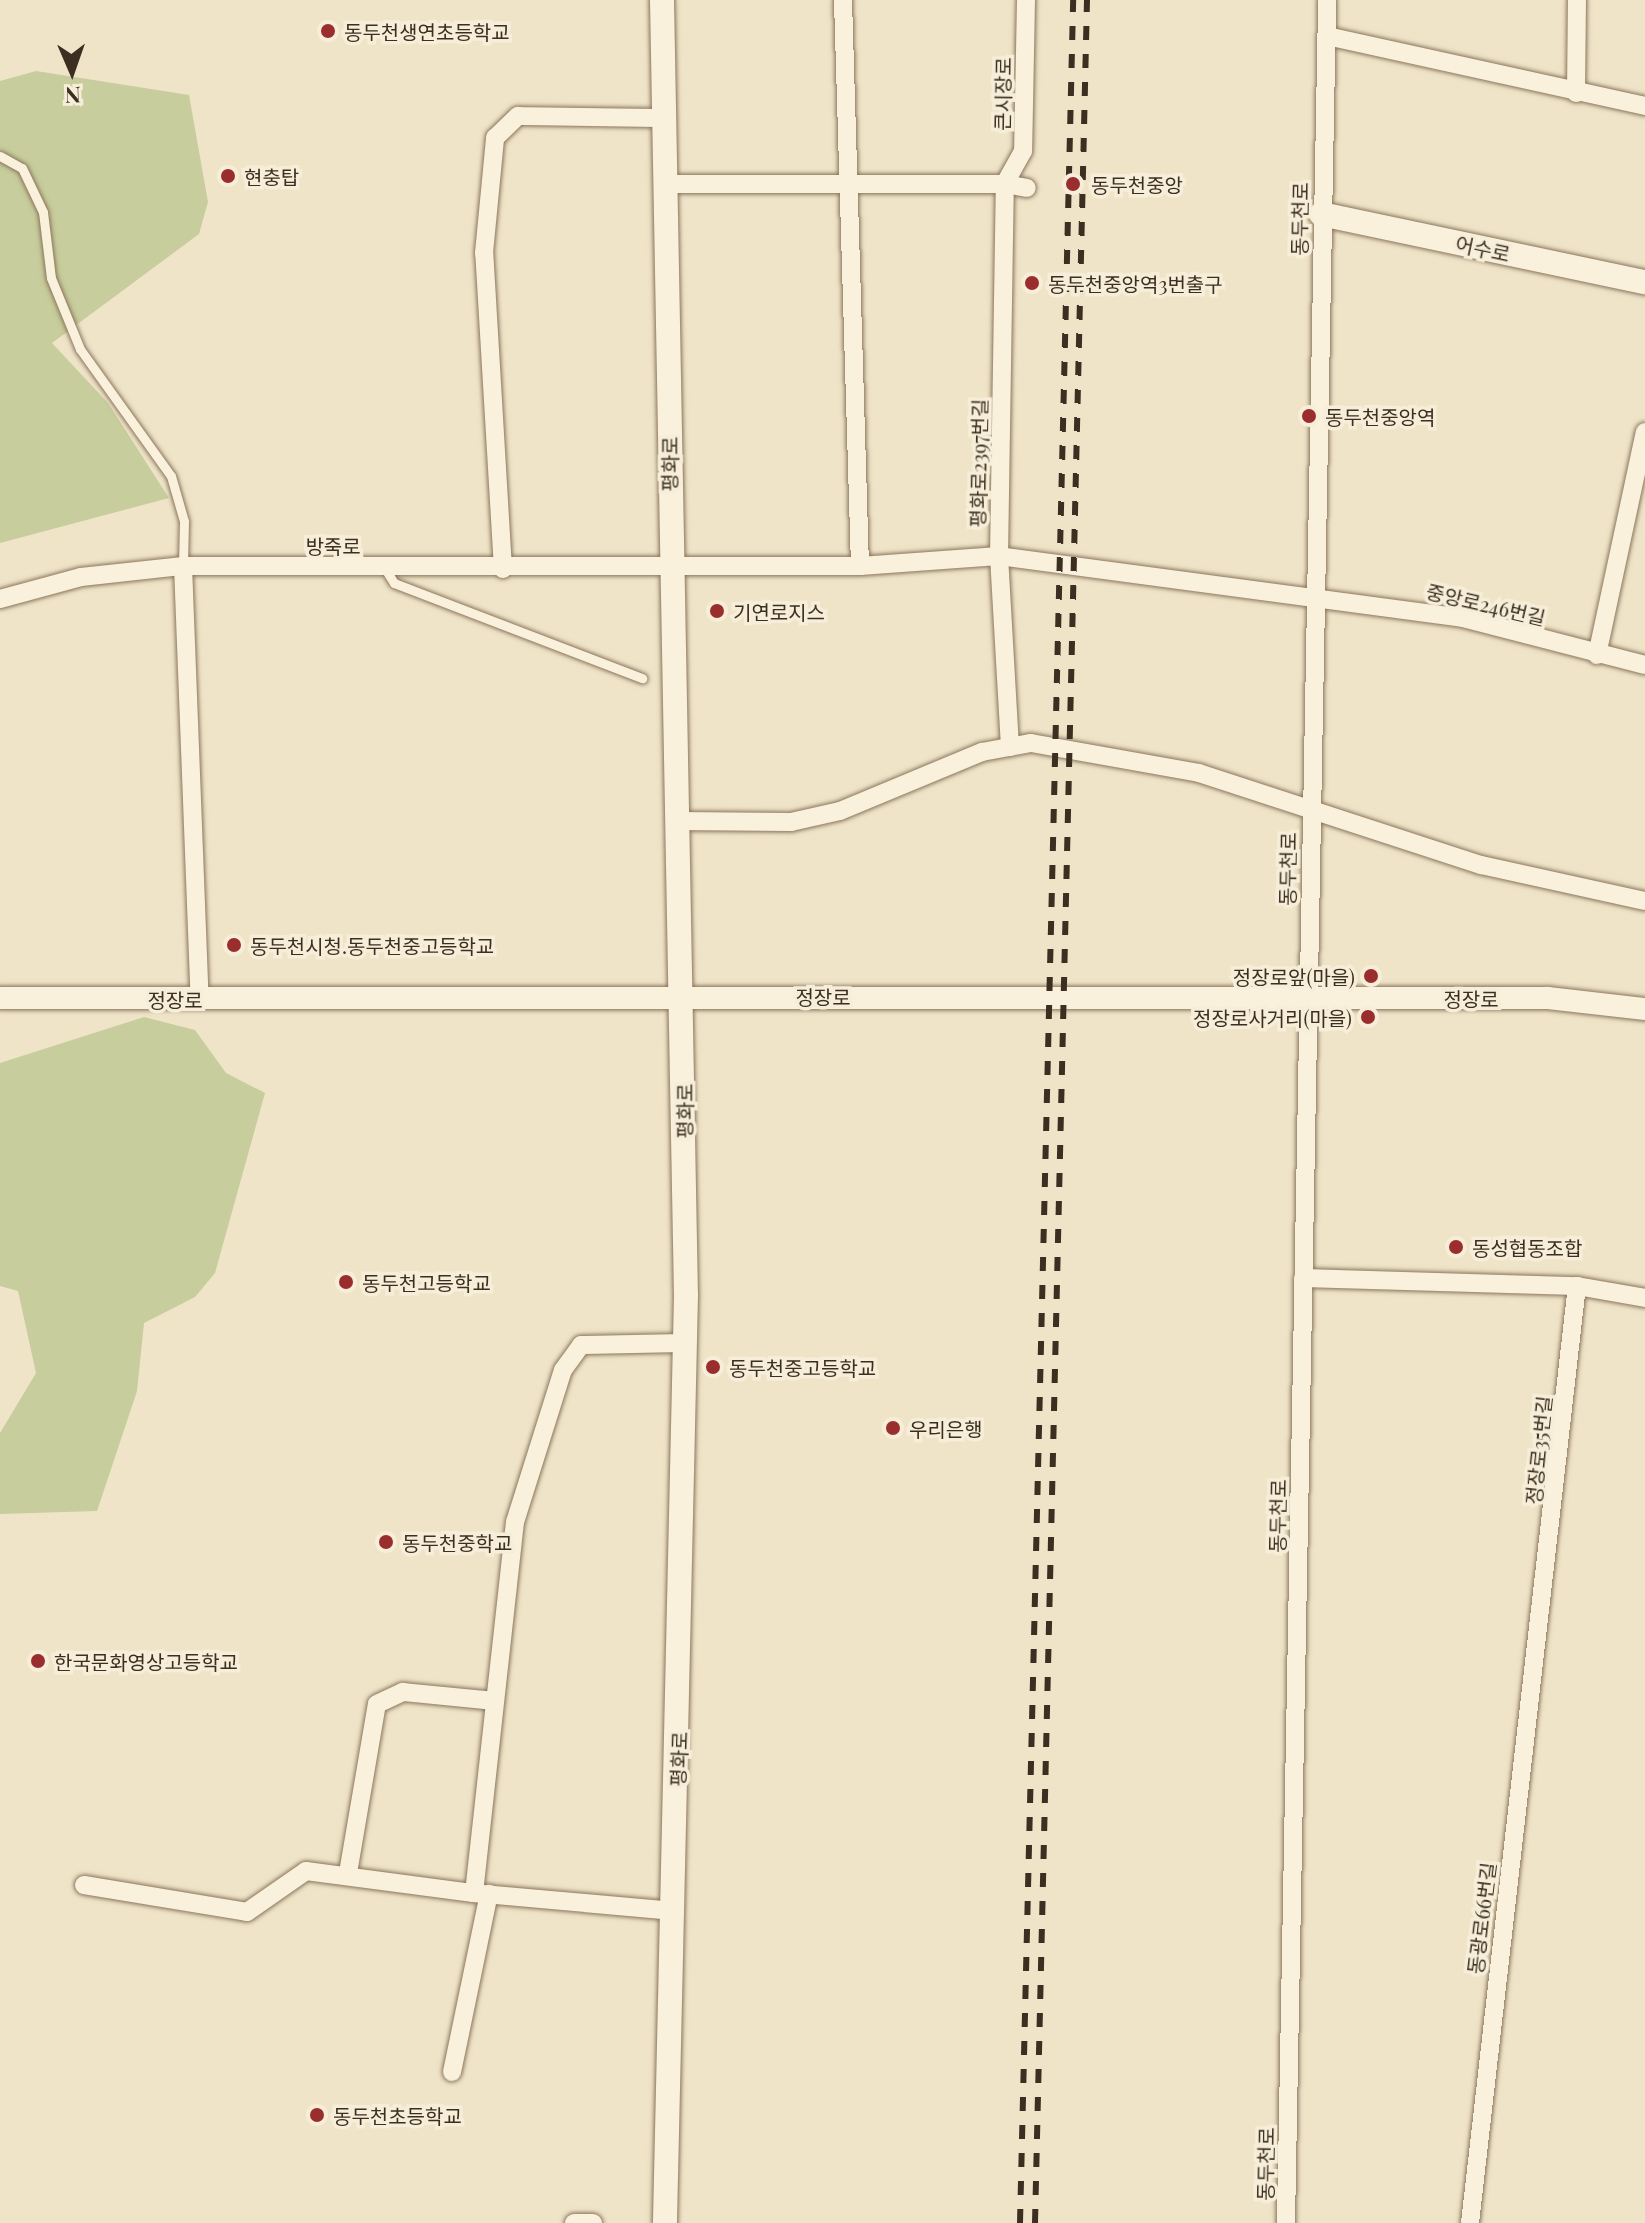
<!DOCTYPE html>
<meta charset="utf-8">
<style>
body{margin:0}
#map{position:relative;width:1645px;height:2223px;overflow:hidden;background:#efe4c8;font-family:"Playfair Display","Noto Sans KR",serif}
div>[style]{position:absolute}
.green>*{inset:0;background:#c7cd9c}
.roads{filter:drop-shadow(0 0 2px #8b765d) drop-shadow(0 0 2px #8b765d)}
.service>*{height:9px;margin:-4.5px;padding:0 4.5px;transform-origin:4.5px;border-radius:4.5px;background:#f9f1dc}
.minor>*{height:18px;margin:-9px;padding:0 9px;transform-origin:9px;border-radius:9px;background:#f9f1dc}
.tertiary>*{height:22px;margin:-11px;padding:0 11px;transform-origin:11px;border-radius:11px;background:#f9f1dc}
.secondary>*{height:24px;margin:-12px;padding:0 12px;transform-origin:12px;border-radius:12px;background:#f9f1dc}
.rail>*{height:6px;margin-top:-3px;transform-origin:0;background:repeating-linear-gradient(90deg,#3c2e20 0 14px,transparent 0 28px)}
.dots>*{width:22px;height:22px;translate:-50% -50%;box-sizing:border-box;border:4px solid #f6eed8;border-radius:50%}
span{translate:-50% -50%;white-space:nowrap;text-align:center;line-height:1.15;-webkit-text-stroke:7px #f6eed8;paint-order:stroke}
.poi-label{font-size:20px;color:#3c2e20}
.left{translate:0 -50%;text-align:left}
.right{translate:-100% -50%;text-align:right}
.street-label{font-size:20px;color:#3c2e20}
.north{position:absolute;left:32px;top:32px;width:80px;height:80px;-webkit-text-stroke:6px #f6eed8;paint-order:stroke;rotate:178deg;font-size:22px;font-weight:700;line-height:32px;text-align:center;color:#3c2e20}
.north::after{content:'';display:block;margin:auto;width:28px;height:36px;background:#3c2e20;clip-path:polygon(50% 0,100% 100%,50% 72%,0 100%)}
</style>
<div id="map">
<div class="green">
<i style="clip-path:polygon(36px 71px,189px 95px,208px 202px,199px 234px,52px 343px,108px 403px,169px 498px,0 543px,0 81px)"></i>
<i style="clip-path:polygon(144px 1017px,195px 1030px,226px 1073px,265px 1093px,215px 1273px,195px 1297px,144px 1323px,137px 1391px,97px 1511px,0 1514px,0 1433px,36px 1373px,18px 1291px,0 1286px,0 1063px)"></i>
</div>
<div class="roads">
<div class="service">
<i style="left:0;top:156px;width:25px;rotate:29deg"></i>
<i style="left:22px;top:168px;width:49px;rotate:64.5deg"></i>
<i style="left:43px;top:212px;width:66px;rotate:83.1deg"></i>
<i style="left:51px;top:278px;width:77px;rotate:67.8deg"></i>
<i style="left:80px;top:349px;width:156px;rotate:54.4deg"></i>
<i style="left:171px;top:476px;width:47px;rotate:73.9deg"></i>
<i style="left:184px;top:521px;width:45px;rotate:91.3deg"></i>
<i style="left:384px;top:567px;width:19px;rotate:58deg"></i>
<i style="left:394px;top:583px;width:266px;rotate:21deg"></i>
</div>
<div class="minor">
<i style="left:843px;top:0;width:566px;rotate:88.28deg"></i>
<i style="left:1026px;top:0;width:151px;rotate:91.1deg"></i>
<i style="left:1023px;top:151px;width:38px;rotate:119deg"></i>
<i style="left:1005px;top:184px;width:22px;rotate:10deg"></i>
<i style="left:1327px;top:36px;width:326px;rotate:12.4deg"></i>
<i style="left:1576px;top:93px;width:93px;rotate:-89.4deg"></i>
<i style="left:183px;top:566px;width:433px;rotate:87.8deg"></i>
<i style="left:503px;top:569px;width:317px;rotate:-93.4deg"></i>
<i style="left:484px;top:253px;width:116px;rotate:-84.5deg"></i>
<i style="left:495px;top:138px;width:32px;rotate:-44deg"></i>
<i style="left:518px;top:116px;width:147px;rotate:0.8deg"></i>
<i style="left:0;top:599px;width:84px;rotate:-15.2deg"></i>
<i style="left:81px;top:577px;width:103px;rotate:-6.2deg"></i>
<i style="left:183px;top:566px;width:677px"></i>
<i style="left:860px;top:566px;width:139px;rotate:-4.1deg"></i>
<i style="left:999px;top:556px;width:372px;rotate:-89.1deg"></i>
<i style="left:1005px;top:184px;width:338px;rotate:180deg"></i>
<i style="left:1597px;top:655px;width:228px;rotate:-77.9deg"></i>
<i style="left:1010px;top:747px;width:191px;rotate:-93.3deg"></i>
<i style="left:999px;top:556px;width:468px;rotate:7.6deg"></i>
<i style="left:1463px;top:618px;width:188px;rotate:14.5deg"></i>
<i style="left:676px;top:821px;width:115px;rotate:0.5deg"></i>
<i style="left:791px;top:822px;width:50px;rotate:-12.7deg"></i>
<i style="left:840px;top:811px;width:154px;rotate:-22.6deg"></i>
<i style="left:982px;top:752px;width:50px;rotate:-10.4deg"></i>
<i style="left:1031px;top:743px;width:171px;rotate:10.1deg"></i>
<i style="left:1199px;top:773px;width:297px;rotate:18.1deg"></i>
<i style="left:1481px;top:865px;width:168px;rotate:12.4deg"></i>
<i style="left:1303px;top:1278px;width:274px;rotate:1.7deg"></i>
<i style="left:1577px;top:1286px;width:69px;rotate:10deg"></i>
<i style="left:348px;top:1873px;width:171px;rotate:-80.3deg"></i>
<i style="left:377px;top:1704px;width:29px;rotate:-25deg"></i>
<i style="left:403px;top:1692px;width:91px;rotate:5.6deg"></i>
<i style="left:84px;top:1885px;width:165px;rotate:9.4deg"></i>
<i style="left:247px;top:1912px;width:72px;rotate:-34.8deg"></i>
<i style="left:306px;top:1871px;width:169px;rotate:7.5deg"></i>
<i style="left:674px;top:1911px;width:201px;rotate:-174.9deg"></i>
<i style="left:474px;top:1893px;width:373px;rotate:-83.7deg"></i>
<i style="left:515px;top:1522px;width:159px;rotate:-72.5deg"></i>
<i style="left:563px;top:1370px;width:31px;rotate:-54deg"></i>
<i style="left:581px;top:1345px;width:105px;rotate:-1.1deg"></i>
<i style="left:452px;top:2072px;width:182px;rotate:-78.3deg"></i>
<i style="left:574px;top:2223px;width:19px"></i>
<i style="left:1286px;top:2223px;width:2223px;rotate:-88.94deg"></i>
<i style="left:1470px;top:2223px;width:943px;rotate:-83.49deg"></i>
</div>
<div class="tertiary">
<i style="left:0;top:998px;width:1548px"></i>
<i style="left:1548px;top:998px;width:98px;rotate:6.5deg"></i>
</div>
<div class="secondary">
<i style="left:662px;top:0;width:1295px;rotate:88.94deg"></i>
<i style="left:686px;top:1295px;width:928px;rotate:91.3deg"></i>
<i style="left:1321px;top:214px;width:331px;rotate:11.9deg"></i>
</div>
</div>
<div class="rail">
<i style="left:1020px;top:2223px;width:2224px;rotate:-88.63deg"></i>
<i style="left:1035px;top:2223px;width:2224px;rotate:-88.66deg"></i>
</div>
<div class="dots">
<i style="left:328px;top:31px;background:#9a2d2d"></i>
<i style="left:228px;top:176px;background:#9a2d2d"></i>
<i style="left:1073px;top:184px;background:#9a2d2d"></i>
<i style="left:1032px;top:283px;background:#9a2d2d"></i>
<i style="left:1309px;top:416px;background:#9a2d2d"></i>
<i style="left:717px;top:611px;background:#9a2d2d"></i>
<i style="left:234px;top:945px;background:#9a2d2d"></i>
<i style="left:1371px;top:976px;background:#9a2d2d"></i>
<i style="left:1368px;top:1017px;background:#9a2d2d"></i>
<i style="left:1456px;top:1247px;background:#9a2d2d"></i>
<i style="left:346px;top:1282px;background:#9a2d2d"></i>
<i style="left:713px;top:1367px;background:#9a2d2d"></i>
<i style="left:893px;top:1428px;background:#9a2d2d"></i>
<i style="left:386px;top:1542px;background:#9a2d2d"></i>
<i style="left:38px;top:1661px;background:#9a2d2d"></i>
<i style="left:317px;top:2115px;background:#9a2d2d"></i>
</div>
<div class="poi-label">
<span class="left" style="left:344px;top:31px">동두천생연초등학교</span>
<span class="left" style="left:244px;top:176px">현충탑</span>
<span class="left" style="left:1091px;top:184px">동두천중앙</span>
<span class="left" style="left:1048px;top:283px">동두천중앙역3번출구</span>
<span class="left" style="left:1325px;top:416px">동두천중앙역</span>
<span class="left" style="left:733px;top:611px">기연로지스</span>
<span class="left" style="left:250px;top:945px">동두천시청.동두천중고등학교</span>
<span class="right" style="left:1355px;top:976px">정장로앞(마을)</span>
<span class="right" style="left:1352px;top:1017px">정장로사거리(마을)</span>
<span class="left" style="left:1472px;top:1247px">동성협동조합</span>
<span class="left" style="left:362px;top:1282px">동두천고등학교</span>
<span class="left" style="left:729px;top:1367px">동두천중고등학교</span>
<span class="left" style="left:909px;top:1428px">우리은행</span>
<span class="left" style="left:402px;top:1542px">동두천중학교</span>
<span class="left" style="left:54px;top:1661px">한국문화영상고등학교</span>
<span class="left" style="left:333px;top:2115px">동두천초등학교</span>
</div>
<div class="street-label">
<span style="left:1002px;top:94px;rotate:-89deg">큰시장로</span>
<span style="left:1299px;top:219px;rotate:-89deg">동두천로</span>
<span style="left:1483px;top:248px;rotate:12deg">어수로</span>
<span style="left:978px;top:463px;rotate:-89deg">평화로2397번길</span>
<span style="left:669px;top:464px;rotate:-90deg">평화로</span>
<span style="left:333px;top:545px">방죽로</span>
<span style="left:1486px;top:604px;rotate:13deg">중앙로246번길</span>
<span style="left:1287px;top:869px;rotate:-89deg">동두천로</span>
<span style="left:823px;top:996px">정장로</span>
<span style="left:1471px;top:998px">정장로</span>
<span style="left:175px;top:999px">정장로</span>
<span style="left:684px;top:1111px;rotate:-90deg">평화로</span>
<span style="left:1538px;top:1450px;rotate:-84deg">정장로35번길</span>
<span style="left:1277px;top:1516px;rotate:-89deg">동두천로</span>
<span style="left:678px;top:1759px;rotate:-88deg">평화로</span>
<span style="left:1481px;top:1918px;rotate:-83deg">동광로66번길</span>
<span style="left:1265px;top:2164px;rotate:-89deg">동두천로</span>
</div>
<div class="north">N</div>
</div>
